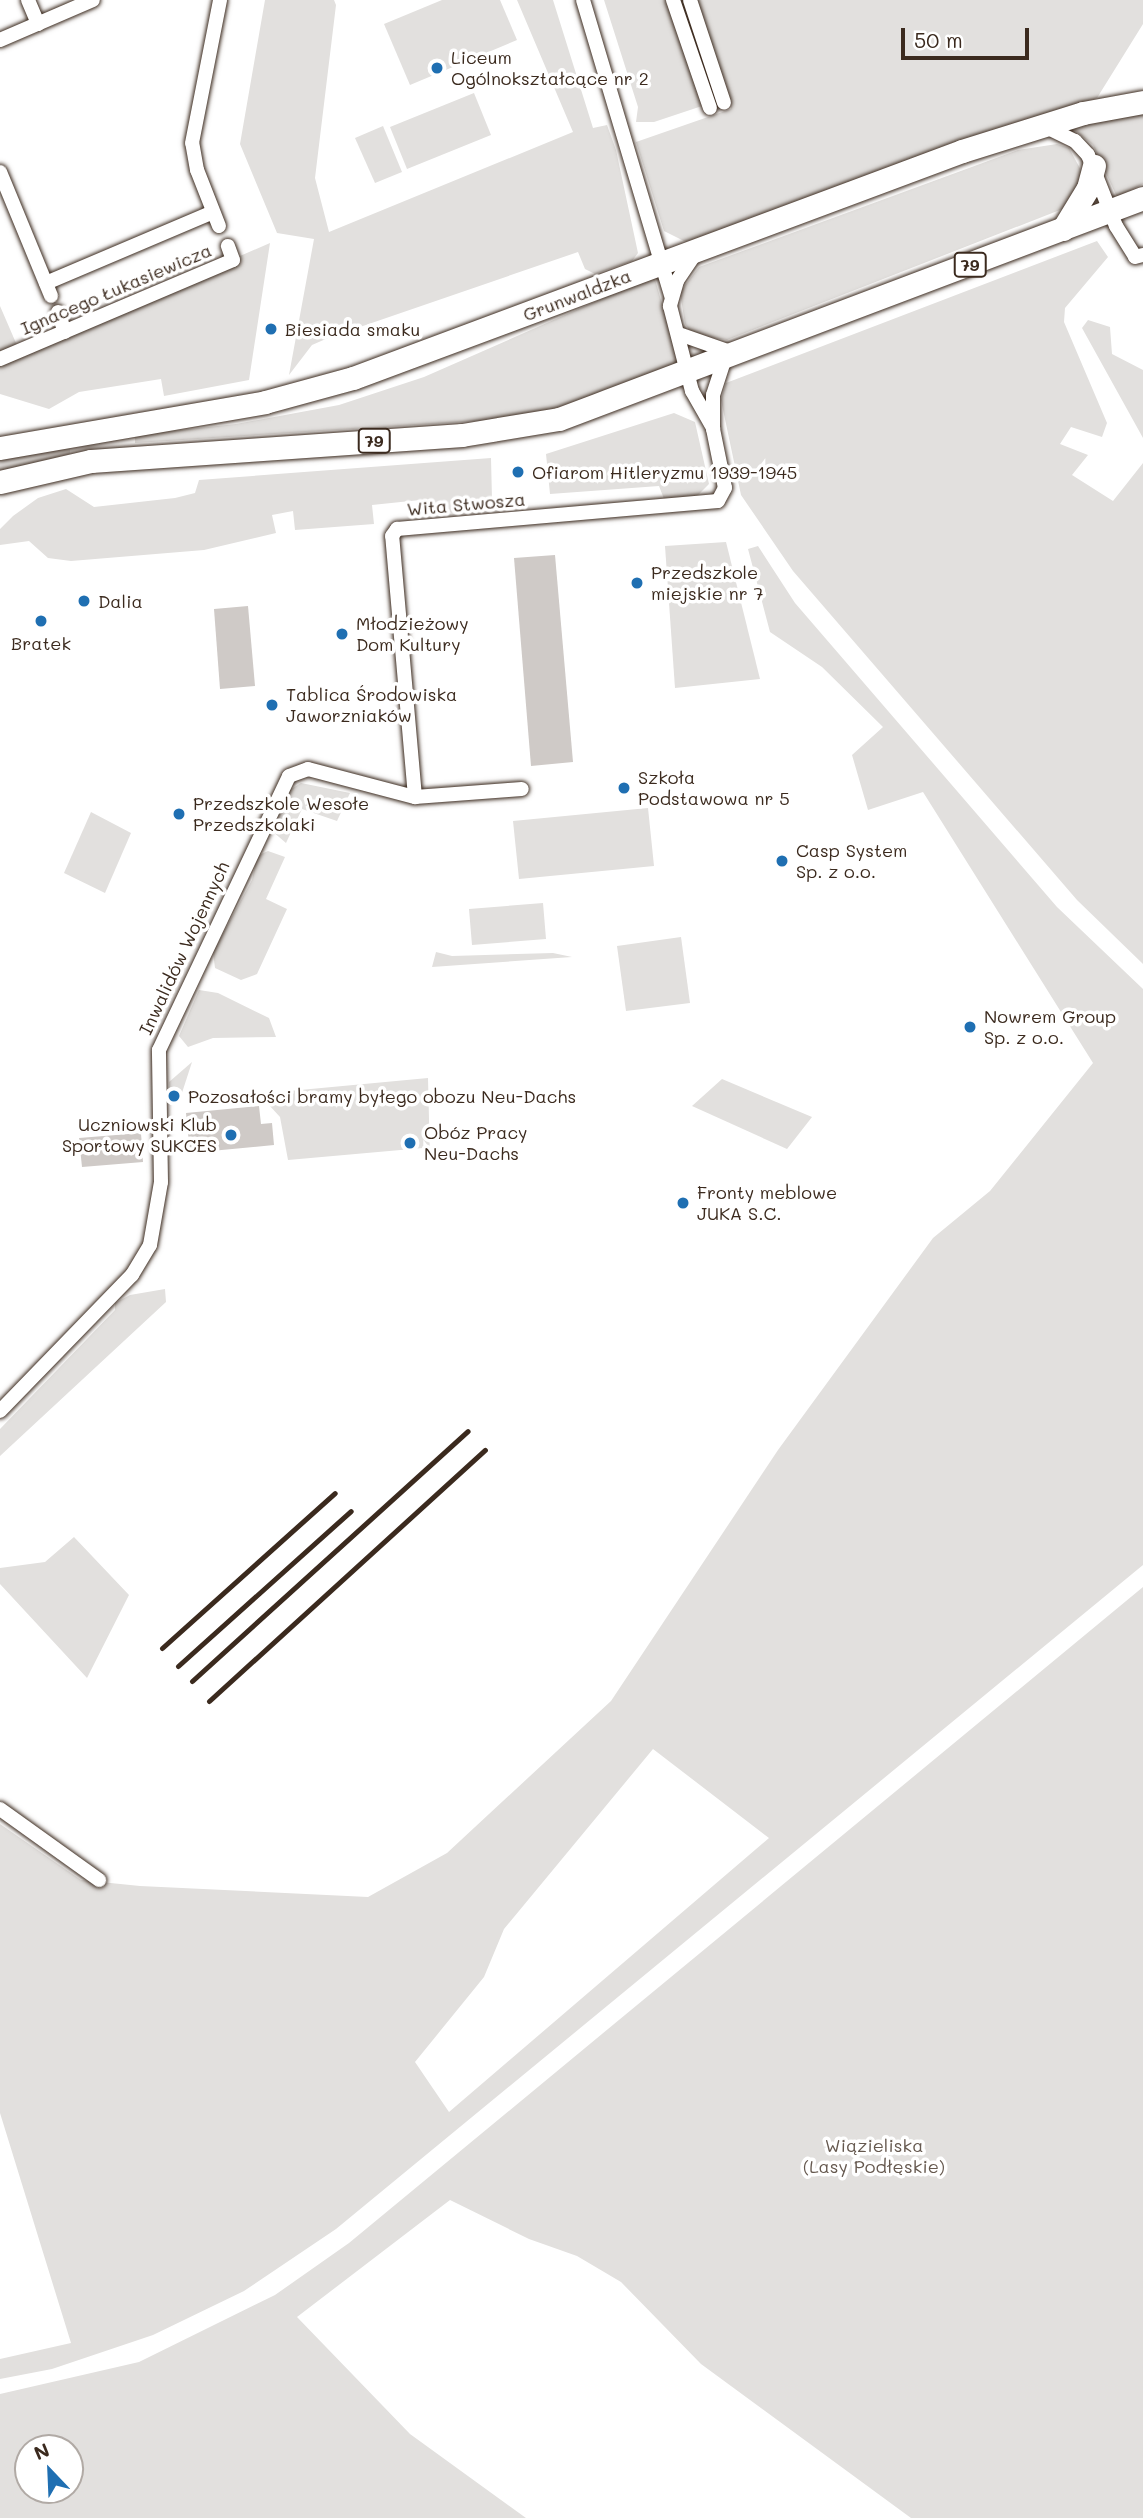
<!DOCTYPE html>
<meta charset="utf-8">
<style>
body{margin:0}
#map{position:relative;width:1143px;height:2518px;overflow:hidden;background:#fff;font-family:Mali,sans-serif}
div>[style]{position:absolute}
.green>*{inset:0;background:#e2e0de}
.building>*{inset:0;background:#cfcac7}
.roads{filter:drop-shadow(0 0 2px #3b2a1e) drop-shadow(0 0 2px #3b2a1e)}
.street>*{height:14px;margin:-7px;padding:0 7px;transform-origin:7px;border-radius:7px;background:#fff}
.primary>*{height:23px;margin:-11.5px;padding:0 11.5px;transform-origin:11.5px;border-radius:11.5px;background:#fff}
.rail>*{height:5px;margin:-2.5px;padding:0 2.5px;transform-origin:2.5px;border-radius:2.5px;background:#3b2a1e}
.dots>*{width:19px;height:19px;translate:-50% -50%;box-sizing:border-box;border:4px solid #fff;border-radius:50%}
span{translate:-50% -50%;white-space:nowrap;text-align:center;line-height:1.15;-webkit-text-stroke:7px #fff;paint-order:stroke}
.shield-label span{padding:2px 5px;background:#fff;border:2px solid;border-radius:5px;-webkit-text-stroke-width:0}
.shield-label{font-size:16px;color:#3b2a1e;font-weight:700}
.poi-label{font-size:18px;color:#3b2a1e}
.left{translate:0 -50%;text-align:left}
.right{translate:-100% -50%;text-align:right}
.street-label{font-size:18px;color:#3b2a1e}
.park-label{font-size:18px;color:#65584e}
.north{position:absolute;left:14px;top:2434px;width:70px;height:70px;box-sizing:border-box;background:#fff;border:2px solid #b1aaa5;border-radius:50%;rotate:337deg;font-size:19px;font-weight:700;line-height:28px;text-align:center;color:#3b2a1e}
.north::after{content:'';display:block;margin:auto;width:24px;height:32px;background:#1f6fb2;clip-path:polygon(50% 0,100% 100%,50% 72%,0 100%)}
.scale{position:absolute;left:901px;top:28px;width:128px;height:32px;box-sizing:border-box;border:4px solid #3b2a1e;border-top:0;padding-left:9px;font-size:21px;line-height:24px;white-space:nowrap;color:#3b2a1e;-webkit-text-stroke:5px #fff;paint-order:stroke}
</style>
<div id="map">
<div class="green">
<i style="clip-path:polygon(265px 0,334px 0,336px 5px,315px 178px,329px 232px,573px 132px,517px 0,553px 0,593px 128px,607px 125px,616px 150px,638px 253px,632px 261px,595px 274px,585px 269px,578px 252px,328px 338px,312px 345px,289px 375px,314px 239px,277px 233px,240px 144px)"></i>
<i style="clip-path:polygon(442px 0,500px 0,517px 40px,410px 85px,384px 24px)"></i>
<i style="clip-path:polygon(604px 0,1143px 0,1143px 24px,1097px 98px,686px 242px,664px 231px,636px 142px,731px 109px,729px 97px,654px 122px,636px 122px,638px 107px)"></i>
<i style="clip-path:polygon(474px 93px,491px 135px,407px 169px,390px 127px)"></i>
<i style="clip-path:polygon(1143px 113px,1143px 184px,1117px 197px,1093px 145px,1072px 128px)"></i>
<i style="clip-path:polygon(383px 126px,402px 172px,375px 183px,355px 138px)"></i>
<i style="clip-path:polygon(1057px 144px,1069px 148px,1082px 172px,1081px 186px,1065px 208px,727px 340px,693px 335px,685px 324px,680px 292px,699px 267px,1018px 150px)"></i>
<i style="clip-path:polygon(1097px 241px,1108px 257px,1065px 308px,1064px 322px,1107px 423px,1102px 437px,1071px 427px,1060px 444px,1088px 455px,1072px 475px,1113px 501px,1143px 463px,1143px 964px,1077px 900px,793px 571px,741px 495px,721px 400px,726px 383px)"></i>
<i style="clip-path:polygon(270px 243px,249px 380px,164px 396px,161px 379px,79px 392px,49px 409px,0 394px,0 306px,16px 343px,25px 349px)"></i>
<i style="clip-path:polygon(654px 276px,680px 366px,573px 404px,509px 419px,135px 443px,135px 435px,236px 424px,339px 405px,424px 377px)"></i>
<i style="clip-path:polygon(1088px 320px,1110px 327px,1112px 354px,1143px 370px,1143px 438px,1082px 328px)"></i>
<i style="clip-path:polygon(674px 413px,695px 422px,709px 484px,696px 497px,664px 499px,659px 486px,550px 494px,546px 454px)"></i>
<i style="clip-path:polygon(70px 443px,70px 454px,0 471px,0 459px)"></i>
<i style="clip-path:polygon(491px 458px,492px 499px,480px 500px,481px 514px,440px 512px,420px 500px,372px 505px,374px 524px,295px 530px,293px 511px,272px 515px,276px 533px,204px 550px,71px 561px,48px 558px,29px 541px,0 545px,0 529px,13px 516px,38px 498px,66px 489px,94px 507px,175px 498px,195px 493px,199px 480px)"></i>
<i style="clip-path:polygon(726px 542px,760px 679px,675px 688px,665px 546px)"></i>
<i style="clip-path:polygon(evenodd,758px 546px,795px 603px,1057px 907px,1143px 989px,1143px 1565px,336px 2229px,244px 2291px,153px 2335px,52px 2369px,0 2379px,0 2359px,71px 2343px,0 2113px,0 1824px,81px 1880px,140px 1886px,368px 1897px,447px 1853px,611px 1701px,778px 1450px,933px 1238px,990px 1191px,1093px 1063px,923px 792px,868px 810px,852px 755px,883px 727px,822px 667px,770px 632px,748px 549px,758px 546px,653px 1749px,769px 1838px,449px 2112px,415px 2062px,484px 1977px,504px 1929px,653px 1749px)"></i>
<i style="clip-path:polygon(301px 783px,350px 793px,337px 821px,302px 809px,286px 843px,272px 831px,285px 793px)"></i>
<i style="clip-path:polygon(648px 808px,654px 866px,519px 879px,513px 821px)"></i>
<i style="clip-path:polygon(91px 812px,131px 833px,105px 893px,64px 873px)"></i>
<i style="clip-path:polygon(268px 851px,285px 857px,266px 899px,287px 909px,257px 974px,241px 980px,215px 968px,213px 952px,252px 880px,257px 856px)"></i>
<i style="clip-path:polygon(543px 903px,546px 939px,472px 945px,469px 909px)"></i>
<i style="clip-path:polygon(681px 937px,690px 1003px,626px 1011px,617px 946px)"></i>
<i style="clip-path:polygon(436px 952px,452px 956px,553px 953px,572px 957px,432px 967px)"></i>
<i style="clip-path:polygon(199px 990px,218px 993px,269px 1018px,276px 1037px,213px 1038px,188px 1047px,179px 1036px)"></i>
<i style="clip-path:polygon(192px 1062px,180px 1099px,168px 1102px,169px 1082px)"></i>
<i style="clip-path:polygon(428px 1078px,430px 1160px,425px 1163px,423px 1148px,288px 1160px,280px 1117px,269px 1105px,268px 1093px)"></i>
<i style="clip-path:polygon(722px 1079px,812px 1117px,787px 1149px,692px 1106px)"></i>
<i style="clip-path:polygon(165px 1289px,166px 1302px,0 1456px,0 1429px,115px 1310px,115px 1303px,130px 1295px)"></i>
<i style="clip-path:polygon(74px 1537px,129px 1595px,87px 1678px,0 1584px,0 1568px,45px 1562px)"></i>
<i style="clip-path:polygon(evenodd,1143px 1587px,1143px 2518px,911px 2518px,701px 2364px,621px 2282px,577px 2256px,529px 2239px,450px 2200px,297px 2317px,410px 2434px,526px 2518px,0 2518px,0 2394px,139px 2362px,275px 2295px,349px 2243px,1143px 1587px,70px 2448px,70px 2490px,28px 2490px,28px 2448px,70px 2448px)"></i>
</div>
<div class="building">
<i style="clip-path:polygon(555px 555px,573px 762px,531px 766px,514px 558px)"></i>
<i style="clip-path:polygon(248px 606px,255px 686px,220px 689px,214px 609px)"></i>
<i style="clip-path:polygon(259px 1106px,261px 1124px,272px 1123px,274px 1145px,190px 1153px,186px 1113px)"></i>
<i style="clip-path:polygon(141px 1133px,143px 1162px,82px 1167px,79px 1138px)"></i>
</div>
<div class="roads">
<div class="street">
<i style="left:28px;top:0;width:26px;rotate:67deg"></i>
<i style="left:583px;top:0;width:309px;rotate:73.4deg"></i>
<i style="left:673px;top:0;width:114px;rotate:71.1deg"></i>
<i style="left:690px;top:0;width:108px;rotate:71.7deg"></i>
<i style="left:0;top:40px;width:101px;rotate:-23.3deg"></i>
<i style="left:1042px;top:125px;width:37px;rotate:26deg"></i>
<i style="left:1075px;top:141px;width:19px;rotate:47deg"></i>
<i style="left:1088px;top:155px;width:76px;rotate:68.5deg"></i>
<i style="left:1116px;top:226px;width:36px;rotate:58deg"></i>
<i style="left:1135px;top:257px;width:8px;rotate:-14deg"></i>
<i style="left:0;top:172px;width:134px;rotate:67.6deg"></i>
<i style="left:219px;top:226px;width:60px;rotate:-111.4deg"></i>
<i style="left:197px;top:170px;width:27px;rotate:-100deg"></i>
<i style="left:192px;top:143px;width:146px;rotate:-78.9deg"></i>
<i style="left:697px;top:251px;width:36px;rotate:124deg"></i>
<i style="left:677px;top:281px;width:26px;rotate:106deg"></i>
<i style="left:670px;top:306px;width:88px;rotate:75.5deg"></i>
<i style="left:692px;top:391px;width:43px;rotate:60.4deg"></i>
<i style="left:46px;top:283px;width:181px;rotate:-23deg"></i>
<i style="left:58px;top:312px;width:21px;rotate:71deg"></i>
<i style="left:679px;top:334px;width:57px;rotate:19.4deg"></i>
<i style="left:0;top:359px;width:253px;rotate:-23deg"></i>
<i style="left:233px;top:260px;width:15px;rotate:-110deg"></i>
<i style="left:415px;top:797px;width:262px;rotate:-95deg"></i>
<i style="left:392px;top:536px;width:9px;rotate:-54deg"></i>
<i style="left:397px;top:529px;width:322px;rotate:-5deg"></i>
<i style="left:718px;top:501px;width:15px;rotate:-62deg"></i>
<i style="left:725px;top:488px;width:60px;rotate:-101.5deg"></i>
<i style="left:713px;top:429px;width:34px;rotate:-90deg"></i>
<i style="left:713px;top:395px;width:38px;rotate:-72deg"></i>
<i style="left:0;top:1411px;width:190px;rotate:-45.9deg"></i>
<i style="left:132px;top:1275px;width:35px;rotate:-59deg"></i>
<i style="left:150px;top:1245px;width:64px;rotate:-80.1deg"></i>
<i style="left:161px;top:1182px;width:132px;rotate:-90.9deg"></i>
<i style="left:159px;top:1050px;width:303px;rotate:-64.6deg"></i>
<i style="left:289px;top:776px;width:20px;rotate:-20deg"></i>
<i style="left:308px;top:769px;width:111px;rotate:14.7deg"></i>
<i style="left:415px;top:797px;width:107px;rotate:-4.3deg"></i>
<i style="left:0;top:1809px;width:122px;rotate:35.6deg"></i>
</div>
<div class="primary">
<i style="left:1063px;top:229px;width:48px;rotate:-58.6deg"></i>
<i style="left:1088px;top:188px;width:23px;rotate:-75deg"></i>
<i style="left:0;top:448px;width:269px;rotate:-9.8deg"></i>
<i style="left:265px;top:402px;width:91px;rotate:-15.3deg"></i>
<i style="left:353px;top:378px;width:650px;rotate:-20.44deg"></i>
<i style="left:962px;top:151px;width:127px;rotate:-17.4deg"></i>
<i style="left:1083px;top:113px;width:61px;rotate:-10.4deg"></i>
<i style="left:0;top:482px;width:93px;rotate:-13deg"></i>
<i style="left:91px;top:461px;width:372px;rotate:-4deg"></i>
<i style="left:462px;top:435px;width:98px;rotate:-9.4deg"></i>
<i style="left:559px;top:419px;width:624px;rotate:-20.73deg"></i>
</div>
</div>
<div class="rail">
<i style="left:162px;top:1648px;width:232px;rotate:-41.9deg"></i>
<i style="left:178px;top:1666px;width:232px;rotate:-41.9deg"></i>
<i style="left:192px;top:1681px;width:372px;rotate:-42.2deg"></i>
<i style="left:209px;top:1701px;width:373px;rotate:-42.3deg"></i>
</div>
<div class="dots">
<i style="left:437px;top:68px;background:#1f6fb2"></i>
<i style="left:271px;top:329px;background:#1f6fb2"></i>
<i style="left:518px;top:472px;background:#1f6fb2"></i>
<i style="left:637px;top:583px;background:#1f6fb2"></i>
<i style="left:84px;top:601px;background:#1f6fb2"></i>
<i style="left:41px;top:621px;background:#1f6fb2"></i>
<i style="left:342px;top:634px;background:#1f6fb2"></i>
<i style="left:272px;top:705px;background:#1f6fb2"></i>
<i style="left:624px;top:788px;background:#1f6fb2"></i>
<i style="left:179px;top:814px;background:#1f6fb2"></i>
<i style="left:782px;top:861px;background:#1f6fb2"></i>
<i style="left:970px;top:1027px;background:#1f6fb2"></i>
<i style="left:174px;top:1096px;background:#1f6fb2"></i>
<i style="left:231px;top:1135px;background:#1f6fb2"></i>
<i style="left:410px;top:1143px;background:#1f6fb2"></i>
<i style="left:683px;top:1203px;background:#1f6fb2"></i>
</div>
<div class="shield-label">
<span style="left:970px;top:265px">79</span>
<span style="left:374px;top:441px">79</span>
</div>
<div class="poi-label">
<span class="left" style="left:451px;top:68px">Liceum<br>Ogólnokształcące nr 2</span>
<span class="left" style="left:285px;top:329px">Biesiada smaku</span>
<span class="left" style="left:532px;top:472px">Ofiarom Hitleryzmu 1939-1945</span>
<span class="left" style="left:651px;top:583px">Przedszkole<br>miejskie nr 7</span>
<span class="left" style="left:98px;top:601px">Dalia</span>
<span class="left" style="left:356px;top:634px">Młodzieżowy<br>Dom Kultury</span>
<span style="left:41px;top:643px">Bratek</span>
<span class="left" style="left:286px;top:705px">Tablica Środowiska<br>Jaworzniaków</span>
<span class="left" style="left:638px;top:788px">Szkoła<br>Podstawowa nr 5</span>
<span class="left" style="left:193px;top:814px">Przedszkole Wesołe<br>Przedszkolaki</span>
<span class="left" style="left:796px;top:861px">Casp System<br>Sp. z o.o.</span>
<span class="left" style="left:984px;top:1027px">Nowrem Group<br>Sp. z o.o.</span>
<span class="left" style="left:188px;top:1096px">Pozosałości bramy byłego obozu Neu-Dachs</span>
<span class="right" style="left:217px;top:1135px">Uczniowski Klub<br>Sportowy SUKCES</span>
<span class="left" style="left:424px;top:1143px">Obóz Pracy<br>Neu-Dachs</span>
<span class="left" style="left:697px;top:1203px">Fronty meblowe<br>JUKA S.C.</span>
</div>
<div class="street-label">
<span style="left:116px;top:289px;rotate:-23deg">Ignacego Łukasiewicza</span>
<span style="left:577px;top:295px;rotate:-21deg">Grunwaldzka</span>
<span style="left:466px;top:504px;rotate:-5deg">Wita Stwosza</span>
<span style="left:184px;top:948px;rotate:-65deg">Inwalidów Wojennych</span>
</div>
<div class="park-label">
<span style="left:874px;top:2156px">Wiązieliska<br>(Lasy Podłęskie)</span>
</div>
<div class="north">N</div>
<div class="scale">50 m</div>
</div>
